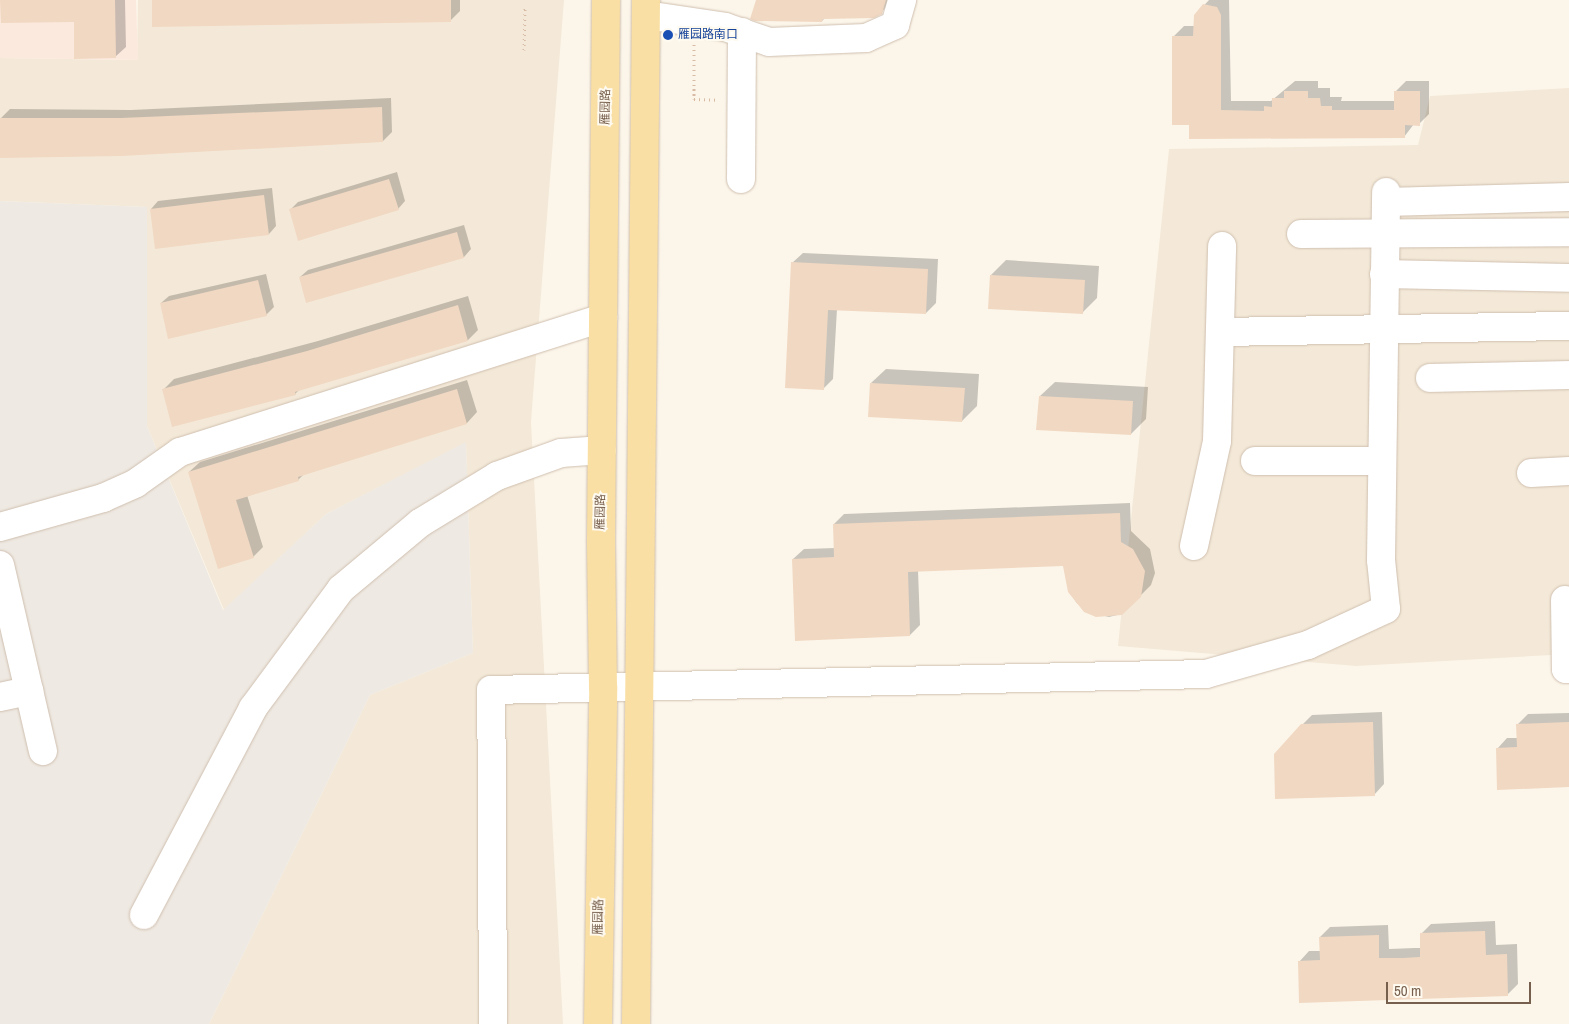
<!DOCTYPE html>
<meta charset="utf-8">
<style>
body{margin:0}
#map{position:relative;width:1569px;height:1024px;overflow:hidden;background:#fcf6ea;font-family:"Archivo Narrow","Noto Sans SC",sans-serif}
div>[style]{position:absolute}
.residential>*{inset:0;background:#f4e9d8}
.commercial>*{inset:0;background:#fce9de}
.industrial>*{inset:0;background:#eee9e2}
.shadow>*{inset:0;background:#0003}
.building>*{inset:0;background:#f1d8c2}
.path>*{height:3px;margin-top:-1.5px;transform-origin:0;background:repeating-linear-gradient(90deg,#d7bba4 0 1px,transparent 0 5px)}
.roads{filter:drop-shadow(0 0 1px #cfbfaf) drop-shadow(0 0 1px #cfbfaf)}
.minor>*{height:28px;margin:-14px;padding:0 14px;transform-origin:14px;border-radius:14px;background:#fff}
.major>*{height:28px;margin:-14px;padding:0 14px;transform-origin:14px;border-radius:14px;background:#f9dfa4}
.dots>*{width:14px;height:14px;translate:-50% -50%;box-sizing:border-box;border:2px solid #fffaf0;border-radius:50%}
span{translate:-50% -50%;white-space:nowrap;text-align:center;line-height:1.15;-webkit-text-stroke:4px #fffaf0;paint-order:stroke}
.transit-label{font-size:12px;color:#164399}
.left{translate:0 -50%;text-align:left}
.street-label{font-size:12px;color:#775f4d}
.scale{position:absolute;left:1386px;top:982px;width:145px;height:22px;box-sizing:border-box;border:2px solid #775f4d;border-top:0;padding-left:6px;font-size:15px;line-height:18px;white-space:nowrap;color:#775f4d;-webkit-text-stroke:4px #fffaf0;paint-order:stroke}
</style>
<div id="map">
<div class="residential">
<i style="clip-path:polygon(138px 0,564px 0,531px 422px,563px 1024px,209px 1024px,370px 695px,473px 653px,466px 443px,326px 514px,224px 610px,147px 426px,147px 207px,0 201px,0 58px,137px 60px)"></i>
<i style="clip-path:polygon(1569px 88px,1569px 654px,1356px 666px,1118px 646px,1169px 149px,1418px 145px,1430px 96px)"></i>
</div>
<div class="commercial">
<i style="clip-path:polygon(0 0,136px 0,138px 60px,0 58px)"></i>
</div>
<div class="industrial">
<i style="clip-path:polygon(0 201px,147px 207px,147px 426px,223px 610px,326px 514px,466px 442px,473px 653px,370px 695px,209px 1024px,0 1024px)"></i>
</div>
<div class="shadow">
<i style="clip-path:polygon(2px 0,125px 0,126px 47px,115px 57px,75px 21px)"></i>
<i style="clip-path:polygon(153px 0,460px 0,460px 11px,451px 20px)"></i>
<i style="clip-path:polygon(757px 0,892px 0,881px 13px,825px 18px,822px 21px)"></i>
<i style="clip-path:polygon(1209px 0,1229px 0,1231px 101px,1271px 101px,1295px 81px,1318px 81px,1318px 88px,1330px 88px,1330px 97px,1342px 97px,1341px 101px,1396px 101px,1396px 91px,1406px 81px,1429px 81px,1429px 114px,1419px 124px,1414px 124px,1404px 137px,1190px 124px,1174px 36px,1184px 26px,1195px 26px,1195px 15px)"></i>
<i style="clip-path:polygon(391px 98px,392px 132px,383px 141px,1px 118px,10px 109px,131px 110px)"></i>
<i style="clip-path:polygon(397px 172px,405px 201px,398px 209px,290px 210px,298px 202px)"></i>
<i style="clip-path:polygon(272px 188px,276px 226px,269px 234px,151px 209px,158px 201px)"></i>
<i style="clip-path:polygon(464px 225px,471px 249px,464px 257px,300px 277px,308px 270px)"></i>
<i style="clip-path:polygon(803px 253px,938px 259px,936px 303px,926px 313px,837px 309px,833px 379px,823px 389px,792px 263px)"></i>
<i style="clip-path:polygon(1006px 260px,1099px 266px,1097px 298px,1082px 313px,991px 275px)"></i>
<i style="clip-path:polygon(266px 274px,274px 307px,266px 315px,161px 303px,169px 296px)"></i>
<i style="clip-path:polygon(468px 296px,478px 330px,468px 340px,300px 389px,295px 394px,164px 389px,174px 379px,318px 341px)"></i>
<i style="clip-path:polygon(886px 369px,979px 374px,977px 406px,962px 421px,871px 383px)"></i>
<i style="clip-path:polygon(467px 380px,477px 412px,467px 423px,304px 474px,298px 480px,247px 495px,263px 547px,253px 557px,189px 472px,200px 462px)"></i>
<i style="clip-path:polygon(1055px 382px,1148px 387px,1146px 419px,1131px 434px,1040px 396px)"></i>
<i style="clip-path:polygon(1130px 503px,1131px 531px,1150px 549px,1155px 573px,1151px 585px,1140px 596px,1121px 614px,1109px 617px,1085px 611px,1076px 602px,1069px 591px,1064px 565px,918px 570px,920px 625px,910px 635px,793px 559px,804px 549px,835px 548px,834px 524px,844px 514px)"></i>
<i style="clip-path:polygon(1382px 712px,1384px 784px,1374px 795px,1302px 725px,1312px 715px)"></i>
<i style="clip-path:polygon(1569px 713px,1569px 786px,1497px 749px,1507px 738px,1518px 738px,1518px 724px,1528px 714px)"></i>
<i style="clip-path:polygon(1495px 921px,1496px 945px,1517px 944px,1518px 984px,1508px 994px,1299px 962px,1309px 951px,1320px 951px,1320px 937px,1330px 927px,1388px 925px,1389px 949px,1414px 948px,1421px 948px,1421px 934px,1431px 924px)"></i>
</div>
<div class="building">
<i style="clip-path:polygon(0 0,115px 0,116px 58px,74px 59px,74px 22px,1px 23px)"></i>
<i style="clip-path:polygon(152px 0,451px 0,451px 22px,152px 27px)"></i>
<i style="clip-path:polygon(756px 0,886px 0,882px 14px,874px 18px,823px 19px,822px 22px,755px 21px,750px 19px)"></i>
<i style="clip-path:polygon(1203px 4px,1217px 7px,1221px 15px,1221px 110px,1264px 111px,1264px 106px,1272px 107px,1272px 98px,1284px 98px,1284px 91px,1308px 91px,1308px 98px,1320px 98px,1321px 106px,1332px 106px,1332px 110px,1394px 110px,1394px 91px,1420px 91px,1420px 126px,1405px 125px,1405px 138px,1189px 139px,1189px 125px,1172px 125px,1172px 36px,1193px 36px,1194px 15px)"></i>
<i style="clip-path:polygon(382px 107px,383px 142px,121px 156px,0 158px,0 118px,121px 118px)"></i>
<i style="clip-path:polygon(389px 179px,399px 210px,298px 241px,289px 209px)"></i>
<i style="clip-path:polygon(264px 195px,269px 235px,155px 249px,150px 209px)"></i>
<i style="clip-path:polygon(457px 232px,464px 258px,306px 303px,299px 277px)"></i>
<i style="clip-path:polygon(791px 262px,928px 269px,926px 314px,828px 310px,824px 390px,785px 388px)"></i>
<i style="clip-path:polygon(990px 275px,1085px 280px,1083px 314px,988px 309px)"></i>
<i style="clip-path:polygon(258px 280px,267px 316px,168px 339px,160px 303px)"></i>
<i style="clip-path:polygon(458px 305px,468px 341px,295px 392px,296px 395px,172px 427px,162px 389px,307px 351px)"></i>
<i style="clip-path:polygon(870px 383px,965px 388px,962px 422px,868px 417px)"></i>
<i style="clip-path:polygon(457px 389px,467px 424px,298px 477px,299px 481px,236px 500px,254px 558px,218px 569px,188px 472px)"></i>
<i style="clip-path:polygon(1039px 396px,1133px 401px,1131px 435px,1036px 430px)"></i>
<i style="clip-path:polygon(1120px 513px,1121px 542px,1133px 549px,1145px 571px,1141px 597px,1122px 615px,1096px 617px,1084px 612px,1068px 592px,1063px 566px,908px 572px,910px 636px,795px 641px,792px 559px,834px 557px,833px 524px)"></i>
<i style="clip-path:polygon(1373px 722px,1375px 796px,1275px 799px,1274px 754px,1301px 724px)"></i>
<i style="clip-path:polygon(1569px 722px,1569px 787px,1497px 790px,1496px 748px,1517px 747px,1516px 724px)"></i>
<i style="clip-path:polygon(1485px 931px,1486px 955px,1507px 954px,1508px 996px,1299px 1003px,1298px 961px,1320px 960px,1319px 937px,1379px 935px,1379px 958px,1403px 958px,1420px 957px,1420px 933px)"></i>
</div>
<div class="path">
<i style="left:694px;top:44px;width:55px;rotate:90deg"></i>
<i style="left:694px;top:99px;width:24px;rotate:2deg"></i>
<i style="left:524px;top:50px;width:42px;rotate:-88.6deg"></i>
</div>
<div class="roads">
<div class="minor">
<i style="left:646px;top:15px;width:80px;rotate:8.6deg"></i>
<i style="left:725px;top:27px;width:46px;rotate:18.8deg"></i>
<i style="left:769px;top:42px;width:97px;rotate:-2.4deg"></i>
<i style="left:866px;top:38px;width:32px;rotate:-24deg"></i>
<i style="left:895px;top:25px;width:26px;rotate:-74deg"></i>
<i style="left:741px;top:179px;width:147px;rotate:-89.6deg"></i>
<i style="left:1386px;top:202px;width:183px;rotate:-1.6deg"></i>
<i style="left:1301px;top:234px;width:268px;rotate:-0.4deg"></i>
<i style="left:1384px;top:274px;width:185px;rotate:1.2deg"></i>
<i style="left:1221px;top:332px;width:348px;rotate:-1deg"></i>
<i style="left:1430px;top:378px;width:139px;rotate:-1.2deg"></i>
<i style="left:1255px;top:461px;width:127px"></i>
<i style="left:1531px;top:473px;width:38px;rotate:-3deg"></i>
<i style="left:0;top:527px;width:107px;rotate:-15.7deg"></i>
<i style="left:103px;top:498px;width:36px;rotate:-24deg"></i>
<i style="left:136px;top:483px;width:54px;rotate:-35.2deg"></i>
<i style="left:180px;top:452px;width:444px;rotate:-17.6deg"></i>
<i style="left:1194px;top:546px;width:107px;rotate:-77.6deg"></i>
<i style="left:1217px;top:441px;width:195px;rotate:-88.5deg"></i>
<i style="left:0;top:565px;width:191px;rotate:77deg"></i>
<i style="left:1565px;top:600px;width:69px;rotate:89.2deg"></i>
<i style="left:1566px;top:669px;width:3px"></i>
<i style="left:0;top:697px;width:30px;rotate:-12deg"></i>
<i style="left:144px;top:915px;width:234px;rotate:-62.2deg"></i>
<i style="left:253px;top:708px;width:148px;rotate:-53.5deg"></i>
<i style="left:341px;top:589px;width:103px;rotate:-39.9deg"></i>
<i style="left:420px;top:523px;width:90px;rotate:-31.4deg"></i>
<i style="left:497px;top:476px;width:68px;rotate:-19.8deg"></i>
<i style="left:561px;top:453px;width:41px;rotate:-4.2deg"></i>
<i style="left:493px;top:1024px;width:334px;rotate:-90.3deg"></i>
<i style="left:491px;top:690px;width:715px;rotate:-1.28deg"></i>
<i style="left:1206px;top:674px;width:106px;rotate:-15.9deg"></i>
<i style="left:1308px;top:645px;width:86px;rotate:-24.8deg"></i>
<i style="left:1386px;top:609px;width:49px;rotate:-95.8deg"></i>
<i style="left:1381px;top:560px;width:368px;rotate:-89.2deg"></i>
</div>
<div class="major">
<i style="left:598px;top:1024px;width:337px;rotate:-89.1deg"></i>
<i style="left:603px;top:687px;width:148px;rotate:-90.8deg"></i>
<i style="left:601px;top:539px;width:539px;rotate:-89.47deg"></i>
<i style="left:636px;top:1024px;width:1024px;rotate:-89.44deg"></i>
</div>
</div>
<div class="dots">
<i style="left:668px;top:35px;background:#1a4fb4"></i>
</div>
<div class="transit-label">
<span class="left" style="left:678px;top:35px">雁园路南口</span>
</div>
<div class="street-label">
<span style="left:606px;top:107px;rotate:-89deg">雁园路</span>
<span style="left:601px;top:512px;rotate:-89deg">雁园路</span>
<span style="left:599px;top:917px;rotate:-89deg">雁园路</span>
</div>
<div class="scale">50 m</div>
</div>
